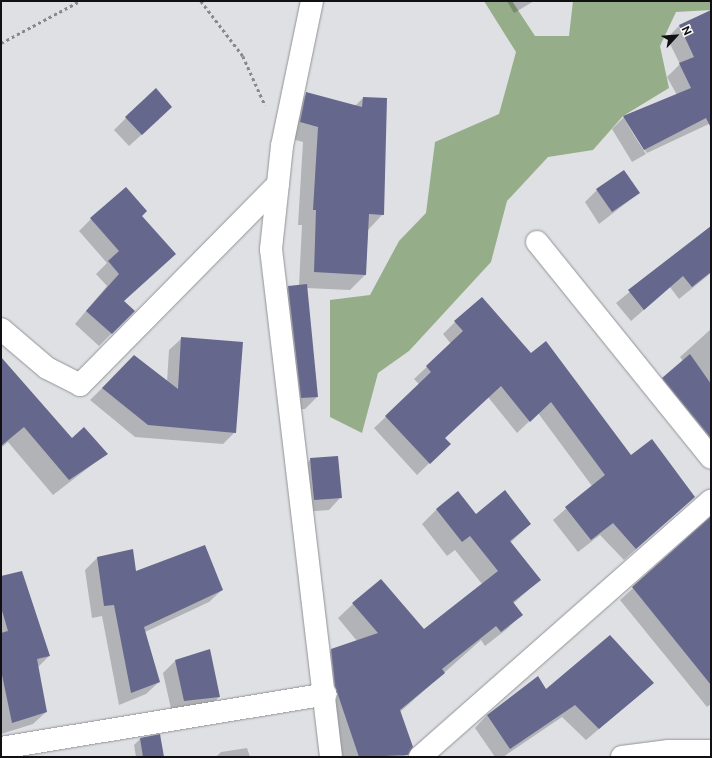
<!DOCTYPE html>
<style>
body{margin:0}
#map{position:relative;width:712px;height:758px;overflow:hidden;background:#dfe0e4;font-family:"Public Sans",sans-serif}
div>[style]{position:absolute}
.forest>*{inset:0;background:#95ae89}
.shadow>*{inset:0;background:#0003}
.building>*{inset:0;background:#65678d}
.path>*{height:2.5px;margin-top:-1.25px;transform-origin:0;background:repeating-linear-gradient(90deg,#88898c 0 3px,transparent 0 6px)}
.roads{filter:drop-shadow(0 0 1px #929397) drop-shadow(0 0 1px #929397)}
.minor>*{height:22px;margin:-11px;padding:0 11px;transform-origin:11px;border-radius:11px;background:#fff}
span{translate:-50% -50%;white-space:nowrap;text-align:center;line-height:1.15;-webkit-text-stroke:3px #fff;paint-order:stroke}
.frame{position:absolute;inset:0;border:2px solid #111113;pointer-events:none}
.north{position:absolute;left:656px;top:16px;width:40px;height:40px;-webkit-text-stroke:3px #fff;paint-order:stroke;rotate:64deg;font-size:11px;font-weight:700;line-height:16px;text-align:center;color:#111113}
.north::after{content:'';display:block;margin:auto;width:14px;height:18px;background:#111113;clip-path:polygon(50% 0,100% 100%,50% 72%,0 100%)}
</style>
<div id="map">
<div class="forest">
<i style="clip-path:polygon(484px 1px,512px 1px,535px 36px,569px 36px,573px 1px,711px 1px,711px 10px,676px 12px,660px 46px,669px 88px,623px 116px,593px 150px,548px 157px,507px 201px,491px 262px,409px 351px,378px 373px,362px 433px,330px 417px,330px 300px,370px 295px,399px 241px,426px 213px,435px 142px,499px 114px,516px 52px)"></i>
</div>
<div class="shadow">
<i style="clip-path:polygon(507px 1px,534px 1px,514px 13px)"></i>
<i style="clip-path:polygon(711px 15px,711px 123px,647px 153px,625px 121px,646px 154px,632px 162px,612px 129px,624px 117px,677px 95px,667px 77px,680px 64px,667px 38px,680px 25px)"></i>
<i style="clip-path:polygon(307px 94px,355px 106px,363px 98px,383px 214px,368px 230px,365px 275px,350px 290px,306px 288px,317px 397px,305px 409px,289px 410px,276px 299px,288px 287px,299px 286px,302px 225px,298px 225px,303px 142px,285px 137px,291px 109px)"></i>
<i style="clip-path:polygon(126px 118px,159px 119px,129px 146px,114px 130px)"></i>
<i style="clip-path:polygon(597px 190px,639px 193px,599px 224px,585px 202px)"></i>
<i style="clip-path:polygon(140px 217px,123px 301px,134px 311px,99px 346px,75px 324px,107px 286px,96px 274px,107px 263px,79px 231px,91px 219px)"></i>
<i style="clip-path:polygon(711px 226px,711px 273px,679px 299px,670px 287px,631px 321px,616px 303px)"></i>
<i style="clip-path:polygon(455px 322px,531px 355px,631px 457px,694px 497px,624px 560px,600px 535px,578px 552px,553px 520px,592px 486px,538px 413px,517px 433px,488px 397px,444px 439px,449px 444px,417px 475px,374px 428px,420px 385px,414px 379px,451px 344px,443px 334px)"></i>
<i style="clip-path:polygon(711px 329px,711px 470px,709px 463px,651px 391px,683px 361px,680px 357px)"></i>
<i style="clip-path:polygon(182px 338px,235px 432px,223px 444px,135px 437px,90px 400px,134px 357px,167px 382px,169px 350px)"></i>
<i style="clip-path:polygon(1px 359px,72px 440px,106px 454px,53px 495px,8px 442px,1px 448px)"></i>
<i style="clip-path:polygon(311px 459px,341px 497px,329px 510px,302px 512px,299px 471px)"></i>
<i style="clip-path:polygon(437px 509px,530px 524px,510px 543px,539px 580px,513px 604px,521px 615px,507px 629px,485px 646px,481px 640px,400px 712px,407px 754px,404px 757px,339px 757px,317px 665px,331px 650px,357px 641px,338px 618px,353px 604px,424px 630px,482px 584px,455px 550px,447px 556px,422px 524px)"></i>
<i style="clip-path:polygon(711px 518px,711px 704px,707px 707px,620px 600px)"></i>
<i style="clip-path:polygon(97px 558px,135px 572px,222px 590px,209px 602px,145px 632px,159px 682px,146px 694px,119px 705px,102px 616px,92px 618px,85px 570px)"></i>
<i style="clip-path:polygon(1px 577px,49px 656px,38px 667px,46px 712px,33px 724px,1px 734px)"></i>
<i style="clip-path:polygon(175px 661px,219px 697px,207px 709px,172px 713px,163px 673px)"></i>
<i style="clip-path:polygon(653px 683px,586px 740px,562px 717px,503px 757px,495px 757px,475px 728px,487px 715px,546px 690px)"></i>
<i style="clip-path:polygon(140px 739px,163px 757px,136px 757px,134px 745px)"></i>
<i style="clip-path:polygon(247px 748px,250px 757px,216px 757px,221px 752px)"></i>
</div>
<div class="building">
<i style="clip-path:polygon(711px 10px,711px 128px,706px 118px,644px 150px,623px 116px,691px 88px,679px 63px,694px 57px,679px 25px)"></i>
<i style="clip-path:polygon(156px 88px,172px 107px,142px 135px,125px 117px)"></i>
<i style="clip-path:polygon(306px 92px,362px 107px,363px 97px,387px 98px,384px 215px,369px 214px,366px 275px,314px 272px,316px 210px,313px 210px,318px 127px,300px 122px)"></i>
<i style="clip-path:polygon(624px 170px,640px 193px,612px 212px,596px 189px)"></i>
<i style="clip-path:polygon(126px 187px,147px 211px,142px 216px,176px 254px,124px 301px,135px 311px,112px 334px,86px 311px,119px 274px,108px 261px,119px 251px,90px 218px)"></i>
<i style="clip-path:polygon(711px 226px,711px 272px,692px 287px,683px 276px,644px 310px,628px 290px)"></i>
<i style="clip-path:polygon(307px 284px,318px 397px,301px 398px,288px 286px)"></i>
<i style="clip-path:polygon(482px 297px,531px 353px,546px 341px,631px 455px,652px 439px,695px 497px,636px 549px,613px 523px,591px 540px,565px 507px,605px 475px,551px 402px,530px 422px,501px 386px,445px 438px,451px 444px,430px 464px,385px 416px,431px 372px,426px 366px,463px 331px,454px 321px)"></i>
<i style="clip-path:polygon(181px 337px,243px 342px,236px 433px,148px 425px,102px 388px,134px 355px,178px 389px)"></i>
<i style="clip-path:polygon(690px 354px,711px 384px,711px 438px,662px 378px)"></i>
<i style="clip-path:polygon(1px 357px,72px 438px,84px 427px,108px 454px,69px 480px,24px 427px,1px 446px)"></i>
<i style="clip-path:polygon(338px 456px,342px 498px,314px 500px,310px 458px)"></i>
<i style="clip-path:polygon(505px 490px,531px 524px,510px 541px,541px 580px,513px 602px,523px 615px,501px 632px,496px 626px,442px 669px,445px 673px,400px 710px,413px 747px,408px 755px,359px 757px,335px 686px,331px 649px,378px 633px,352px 603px,381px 579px,424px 629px,498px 571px,470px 536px,462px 542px,436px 509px,458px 491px,476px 514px)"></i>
<i style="clip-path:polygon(710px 517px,711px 519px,711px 685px,632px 587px)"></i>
<i style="clip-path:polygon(205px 545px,223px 590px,144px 627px,160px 682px,131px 693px,114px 605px,104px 606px,97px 557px,133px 549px,136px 571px)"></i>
<i style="clip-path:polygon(22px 571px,50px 656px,37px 659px,47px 712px,12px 723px,1px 670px,1px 633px,8px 631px,1px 607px,1px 576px)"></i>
<i style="clip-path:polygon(610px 635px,654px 683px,599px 729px,575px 705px,510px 749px,487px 715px,538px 676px,546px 689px)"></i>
<i style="clip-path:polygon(210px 649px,220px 697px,184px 701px,175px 660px)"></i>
<i style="clip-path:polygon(160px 734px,164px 757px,143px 757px,140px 738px)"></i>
</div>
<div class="path">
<i style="left:201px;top:1px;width:69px;rotate:52.6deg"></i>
<i style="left:243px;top:56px;width:54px;rotate:65.8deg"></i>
<i style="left:1px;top:43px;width:89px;rotate:-28deg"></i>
</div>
<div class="roads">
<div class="minor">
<i style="left:312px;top:1px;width:148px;rotate:101.7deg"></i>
<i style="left:282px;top:146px;width:104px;rotate:96.1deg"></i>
<i style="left:271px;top:249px;width:512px;rotate:83.26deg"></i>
<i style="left:537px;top:242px;width:277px;rotate:51.1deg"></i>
<i style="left:1px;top:329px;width:60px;rotate:40.3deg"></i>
<i style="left:47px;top:368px;width:37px;rotate:27deg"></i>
<i style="left:80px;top:385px;width:282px;rotate:-45.4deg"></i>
<i style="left:1px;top:748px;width:329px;rotate:-9.4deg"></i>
<i style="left:420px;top:757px;width:388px;rotate:-41.4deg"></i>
<i style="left:622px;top:757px;width:47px;rotate:-7.3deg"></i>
<i style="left:669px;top:751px;width:42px"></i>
</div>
</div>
<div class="frame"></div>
<div class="north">N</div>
</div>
